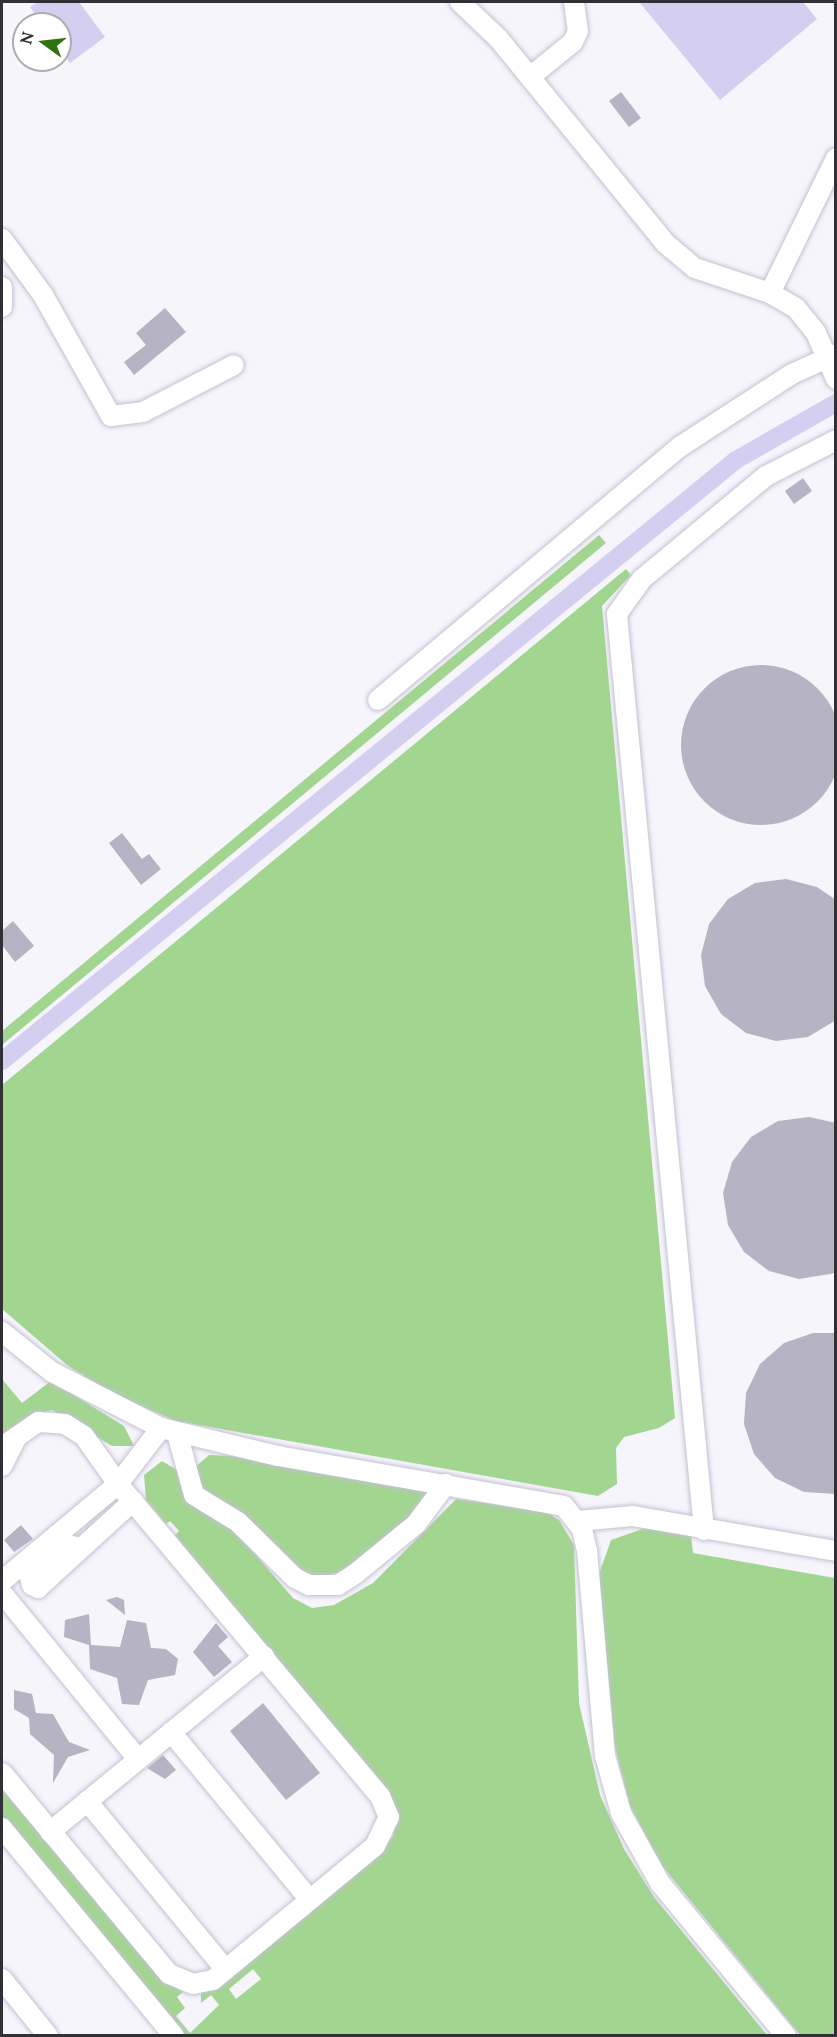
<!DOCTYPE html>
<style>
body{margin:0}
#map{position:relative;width:837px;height:2037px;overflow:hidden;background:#f6f5fc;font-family:Lora,serif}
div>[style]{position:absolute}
.green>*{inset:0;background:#a2d590}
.water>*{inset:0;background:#d4cef1}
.canal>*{height:18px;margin:-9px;padding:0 9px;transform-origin:9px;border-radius:9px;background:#d4cef1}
.building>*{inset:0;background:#b5b3c4}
.round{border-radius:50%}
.roads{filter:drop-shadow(0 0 2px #c4c1d2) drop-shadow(0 0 2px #c4c1d2)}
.minor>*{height:20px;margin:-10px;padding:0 10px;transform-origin:10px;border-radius:10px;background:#fff}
span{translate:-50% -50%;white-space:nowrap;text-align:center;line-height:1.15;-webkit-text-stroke:4.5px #fff;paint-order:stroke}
.frame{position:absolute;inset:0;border:3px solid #313036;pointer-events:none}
.north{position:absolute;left:12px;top:12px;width:60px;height:60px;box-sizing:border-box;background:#fff;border:2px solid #adacaf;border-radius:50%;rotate:285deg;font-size:16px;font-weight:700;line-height:24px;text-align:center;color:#313036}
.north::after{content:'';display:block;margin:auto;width:21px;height:27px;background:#30720f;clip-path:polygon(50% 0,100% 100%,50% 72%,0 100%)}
</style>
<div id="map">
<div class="green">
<i style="clip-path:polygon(599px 535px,606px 543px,2px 1045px,2px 1031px)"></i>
<i style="clip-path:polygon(626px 569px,631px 575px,602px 606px,675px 1418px,659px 1428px,624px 1437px,616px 1448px,617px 1484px,598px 1496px,176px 1421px,111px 1393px,67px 1365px,2px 1309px,2px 1085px)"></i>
<i style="clip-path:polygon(2px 1379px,22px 1403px,51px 1381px,124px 1426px,134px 1446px,112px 1446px,52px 1410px,28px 1417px,2px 1439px)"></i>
<i style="clip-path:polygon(209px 1455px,231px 1456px,429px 1491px,410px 1522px,342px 1572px,308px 1578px,204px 1495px,194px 1468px)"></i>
<i style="clip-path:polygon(evenodd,162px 1461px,177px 1470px,187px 1500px,236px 1532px,293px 1598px,312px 1608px,334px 1605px,373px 1583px,456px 1499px,547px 1512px,559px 1520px,574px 1545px,579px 1703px,600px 1795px,624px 1849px,654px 1897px,767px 2035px,178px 2035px,2px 1821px,2px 1783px,165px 1981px,183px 1992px,177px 1997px,185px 2008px,176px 2016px,190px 2033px,219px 2005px,211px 1995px,201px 2003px,201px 1992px,381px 1851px,393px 1836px,396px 1816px,390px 1797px,175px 1535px,179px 1531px,170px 1521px,166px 1524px,146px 1500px,144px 1475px,162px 1461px,253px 1969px,261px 1979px,236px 1999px,229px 1989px,253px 1969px)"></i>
<i style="clip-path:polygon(645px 1528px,691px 1535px,693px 1553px,835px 1578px,835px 2035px,800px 2035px,663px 1867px,630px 1806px,615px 1748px,599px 1574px,611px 1540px)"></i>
</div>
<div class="water">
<i style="clip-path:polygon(38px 2px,79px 2px,105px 37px,70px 63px,60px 49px,60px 24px,42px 24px,30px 7px)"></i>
<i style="clip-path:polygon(803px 2px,817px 19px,720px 100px,640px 3px)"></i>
</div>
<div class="canal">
<i style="left:2px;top:1061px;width:949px;rotate:-39.31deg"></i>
<i style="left:736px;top:460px;width:115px;rotate:-29.7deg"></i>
</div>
<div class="building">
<i style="clip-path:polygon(621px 92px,641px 118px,629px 127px,609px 101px)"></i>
<i style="clip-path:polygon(165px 308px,186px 332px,134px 375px,124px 362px,146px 345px,136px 333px)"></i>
<i style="clip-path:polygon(803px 478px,812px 491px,794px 504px,785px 491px)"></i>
<i class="round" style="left:681px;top:665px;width:160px;height:160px"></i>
<i style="clip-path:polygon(122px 833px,142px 859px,149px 854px,161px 869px,141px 885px,109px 843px)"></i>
<i style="clip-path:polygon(786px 879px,817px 887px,836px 900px,836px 1020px,808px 1037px,776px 1041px,746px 1033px,721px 1014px,705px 986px,701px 955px,709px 924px,728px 899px,755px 883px)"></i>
<i style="clip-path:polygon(13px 921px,34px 946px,15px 962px,2px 945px,2px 931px)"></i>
<i style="clip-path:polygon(809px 1117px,836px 1123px,836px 1273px,799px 1279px,769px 1271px,744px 1252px,728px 1225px,723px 1193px,732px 1162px,751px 1137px,778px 1121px)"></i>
<i style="clip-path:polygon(813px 1333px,836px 1333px,836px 1494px,804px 1492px,775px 1478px,754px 1454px,744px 1424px,746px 1393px,760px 1364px,784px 1343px)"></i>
<i style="clip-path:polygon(21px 1525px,33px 1539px,14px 1552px,4px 1540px)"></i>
<i style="clip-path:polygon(117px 1597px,124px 1600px,125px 1615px,106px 1600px)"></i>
<i style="clip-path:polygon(89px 1614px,91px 1645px,120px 1647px,127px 1620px,146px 1623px,151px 1648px,166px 1649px,178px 1659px,175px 1675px,148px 1680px,139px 1705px,122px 1704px,117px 1678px,90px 1669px,89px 1645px,64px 1637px,65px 1620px)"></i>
<i style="clip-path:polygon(216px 1623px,228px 1637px,218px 1646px,232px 1662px,214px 1677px,193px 1652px)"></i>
<i style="clip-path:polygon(14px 1690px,32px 1694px,36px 1713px,53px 1714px,69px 1742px,90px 1750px,68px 1757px,53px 1783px,54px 1755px,30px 1734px,29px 1718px,14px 1709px)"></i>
<i style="clip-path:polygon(263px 1703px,320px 1773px,286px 1800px,230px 1731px)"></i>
<i style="clip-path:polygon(163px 1755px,176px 1770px,165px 1779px,147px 1768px)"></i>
</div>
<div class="roads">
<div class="minor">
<i style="left:460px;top:2px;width:52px;rotate:43.5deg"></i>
<i style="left:498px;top:38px;width:264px;rotate:50.8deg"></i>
<i style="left:665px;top:243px;width:39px;rotate:40deg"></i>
<i style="left:695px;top:268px;width:79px;rotate:18.4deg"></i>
<i style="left:770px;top:293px;width:30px;rotate:30deg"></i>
<i style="left:796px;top:308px;width:32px;rotate:51deg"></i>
<i style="left:816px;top:333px;width:50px;rotate:66.5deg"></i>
<i style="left:530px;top:77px;width:55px;rotate:-39.1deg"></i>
<i style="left:573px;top:42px;width:12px;rotate:-66deg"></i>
<i style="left:578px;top:31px;width:29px;rotate:-98deg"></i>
<i style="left:2px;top:239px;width:69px;rotate:53.8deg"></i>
<i style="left:43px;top:295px;width:139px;rotate:60.7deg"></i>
<i style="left:111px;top:416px;width:32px;rotate:-7deg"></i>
<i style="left:143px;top:412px;width:102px;rotate:-27.3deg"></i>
<i style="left:2px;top:287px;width:20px;rotate:90deg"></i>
<i style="left:770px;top:293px;width:150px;rotate:-63.9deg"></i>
<i style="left:378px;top:700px;width:395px;rotate:-40deg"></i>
<i style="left:681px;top:446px;width:132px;rotate:-33deg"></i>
<i style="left:792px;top:374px;width:48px;rotate:-24.4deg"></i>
<i style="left:2px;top:1332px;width:64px;rotate:38.7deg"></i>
<i style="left:52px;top:1372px;width:123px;rotate:27.2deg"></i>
<i style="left:161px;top:1428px;width:120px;rotate:13.5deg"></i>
<i style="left:278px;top:1456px;width:290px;rotate:9.9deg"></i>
<i style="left:564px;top:1506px;width:29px;rotate:52deg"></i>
<i style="left:582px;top:1529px;width:22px;rotate:77deg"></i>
<i style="left:587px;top:1550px;width:207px;rotate:85deg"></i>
<i style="left:605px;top:1756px;width:59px;rotate:74.3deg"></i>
<i style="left:621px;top:1813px;width:80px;rotate:60.9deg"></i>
<i style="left:660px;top:1883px;width:198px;rotate:50.5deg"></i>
<i style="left:177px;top:1433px;width:64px;rotate:74.7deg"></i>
<i style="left:194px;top:1495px;width:52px;rotate:31.5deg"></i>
<i style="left:238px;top:1522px;width:80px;rotate:44.5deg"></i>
<i style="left:295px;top:1578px;width:16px;rotate:27deg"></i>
<i style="left:309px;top:1585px;width:29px"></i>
<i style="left:338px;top:1585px;width:20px;rotate:-33deg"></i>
<i style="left:355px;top:1574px;width:79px;rotate:-39.3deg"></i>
<i style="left:416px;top:1524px;width:50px;rotate:-53.1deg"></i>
<i style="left:2px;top:1447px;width:44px;rotate:-34.8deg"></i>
<i style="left:38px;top:1422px;width:27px;rotate:4deg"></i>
<i style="left:65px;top:1424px;width:22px;rotate:32deg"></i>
<i style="left:84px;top:1436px;width:59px;rotate:54.7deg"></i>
<i style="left:118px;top:1484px;width:407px;rotate:50deg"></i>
<i style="left:380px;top:1796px;width:23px;rotate:67deg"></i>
<i style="left:389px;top:1817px;width:32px;rotate:116deg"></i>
<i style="left:375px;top:1846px;width:210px;rotate:140.4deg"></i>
<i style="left:213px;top:1980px;width:20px;rotate:169deg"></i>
<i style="left:193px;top:1984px;width:26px;rotate:-157deg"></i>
<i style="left:169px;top:1974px;width:261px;rotate:-129.7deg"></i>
<i style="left:2px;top:1466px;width:33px;rotate:-63deg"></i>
<i style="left:578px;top:1521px;width:55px;rotate:-5.2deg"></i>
<i style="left:633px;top:1516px;width:206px;rotate:9.8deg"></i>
<i style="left:704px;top:1530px;width:920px;rotate:-95.43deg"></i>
<i style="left:617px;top:614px;width:43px;rotate:-54.5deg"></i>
<i style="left:642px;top:579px;width:161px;rotate:-39.7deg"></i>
<i style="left:766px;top:476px;width:79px;rotate:-27.2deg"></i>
<i style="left:2px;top:1581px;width:151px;rotate:-39.9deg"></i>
<i style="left:118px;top:1484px;width:71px;rotate:-52.5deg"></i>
<i style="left:32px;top:1585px;width:7px;rotate:27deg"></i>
<i style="left:38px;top:1588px;width:129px;rotate:-42.5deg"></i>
<i style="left:32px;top:1585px;width:8px;rotate:-104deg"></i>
<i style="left:30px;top:1577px;width:50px;rotate:-40.1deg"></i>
<i style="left:68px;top:1545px;width:9px;rotate:13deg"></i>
<i style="left:2px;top:1593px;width:215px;rotate:50.7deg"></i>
<i style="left:171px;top:1732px;width:217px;rotate:50.4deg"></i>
<i style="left:87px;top:1801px;width:217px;rotate:50.6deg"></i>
<i style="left:2px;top:1828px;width:270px;rotate:50.4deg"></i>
<i style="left:50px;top:1832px;width:277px;rotate:-39.4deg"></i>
<i style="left:2px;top:1979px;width:73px;rotate:51.1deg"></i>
</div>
</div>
<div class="frame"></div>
<div class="north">N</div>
</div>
